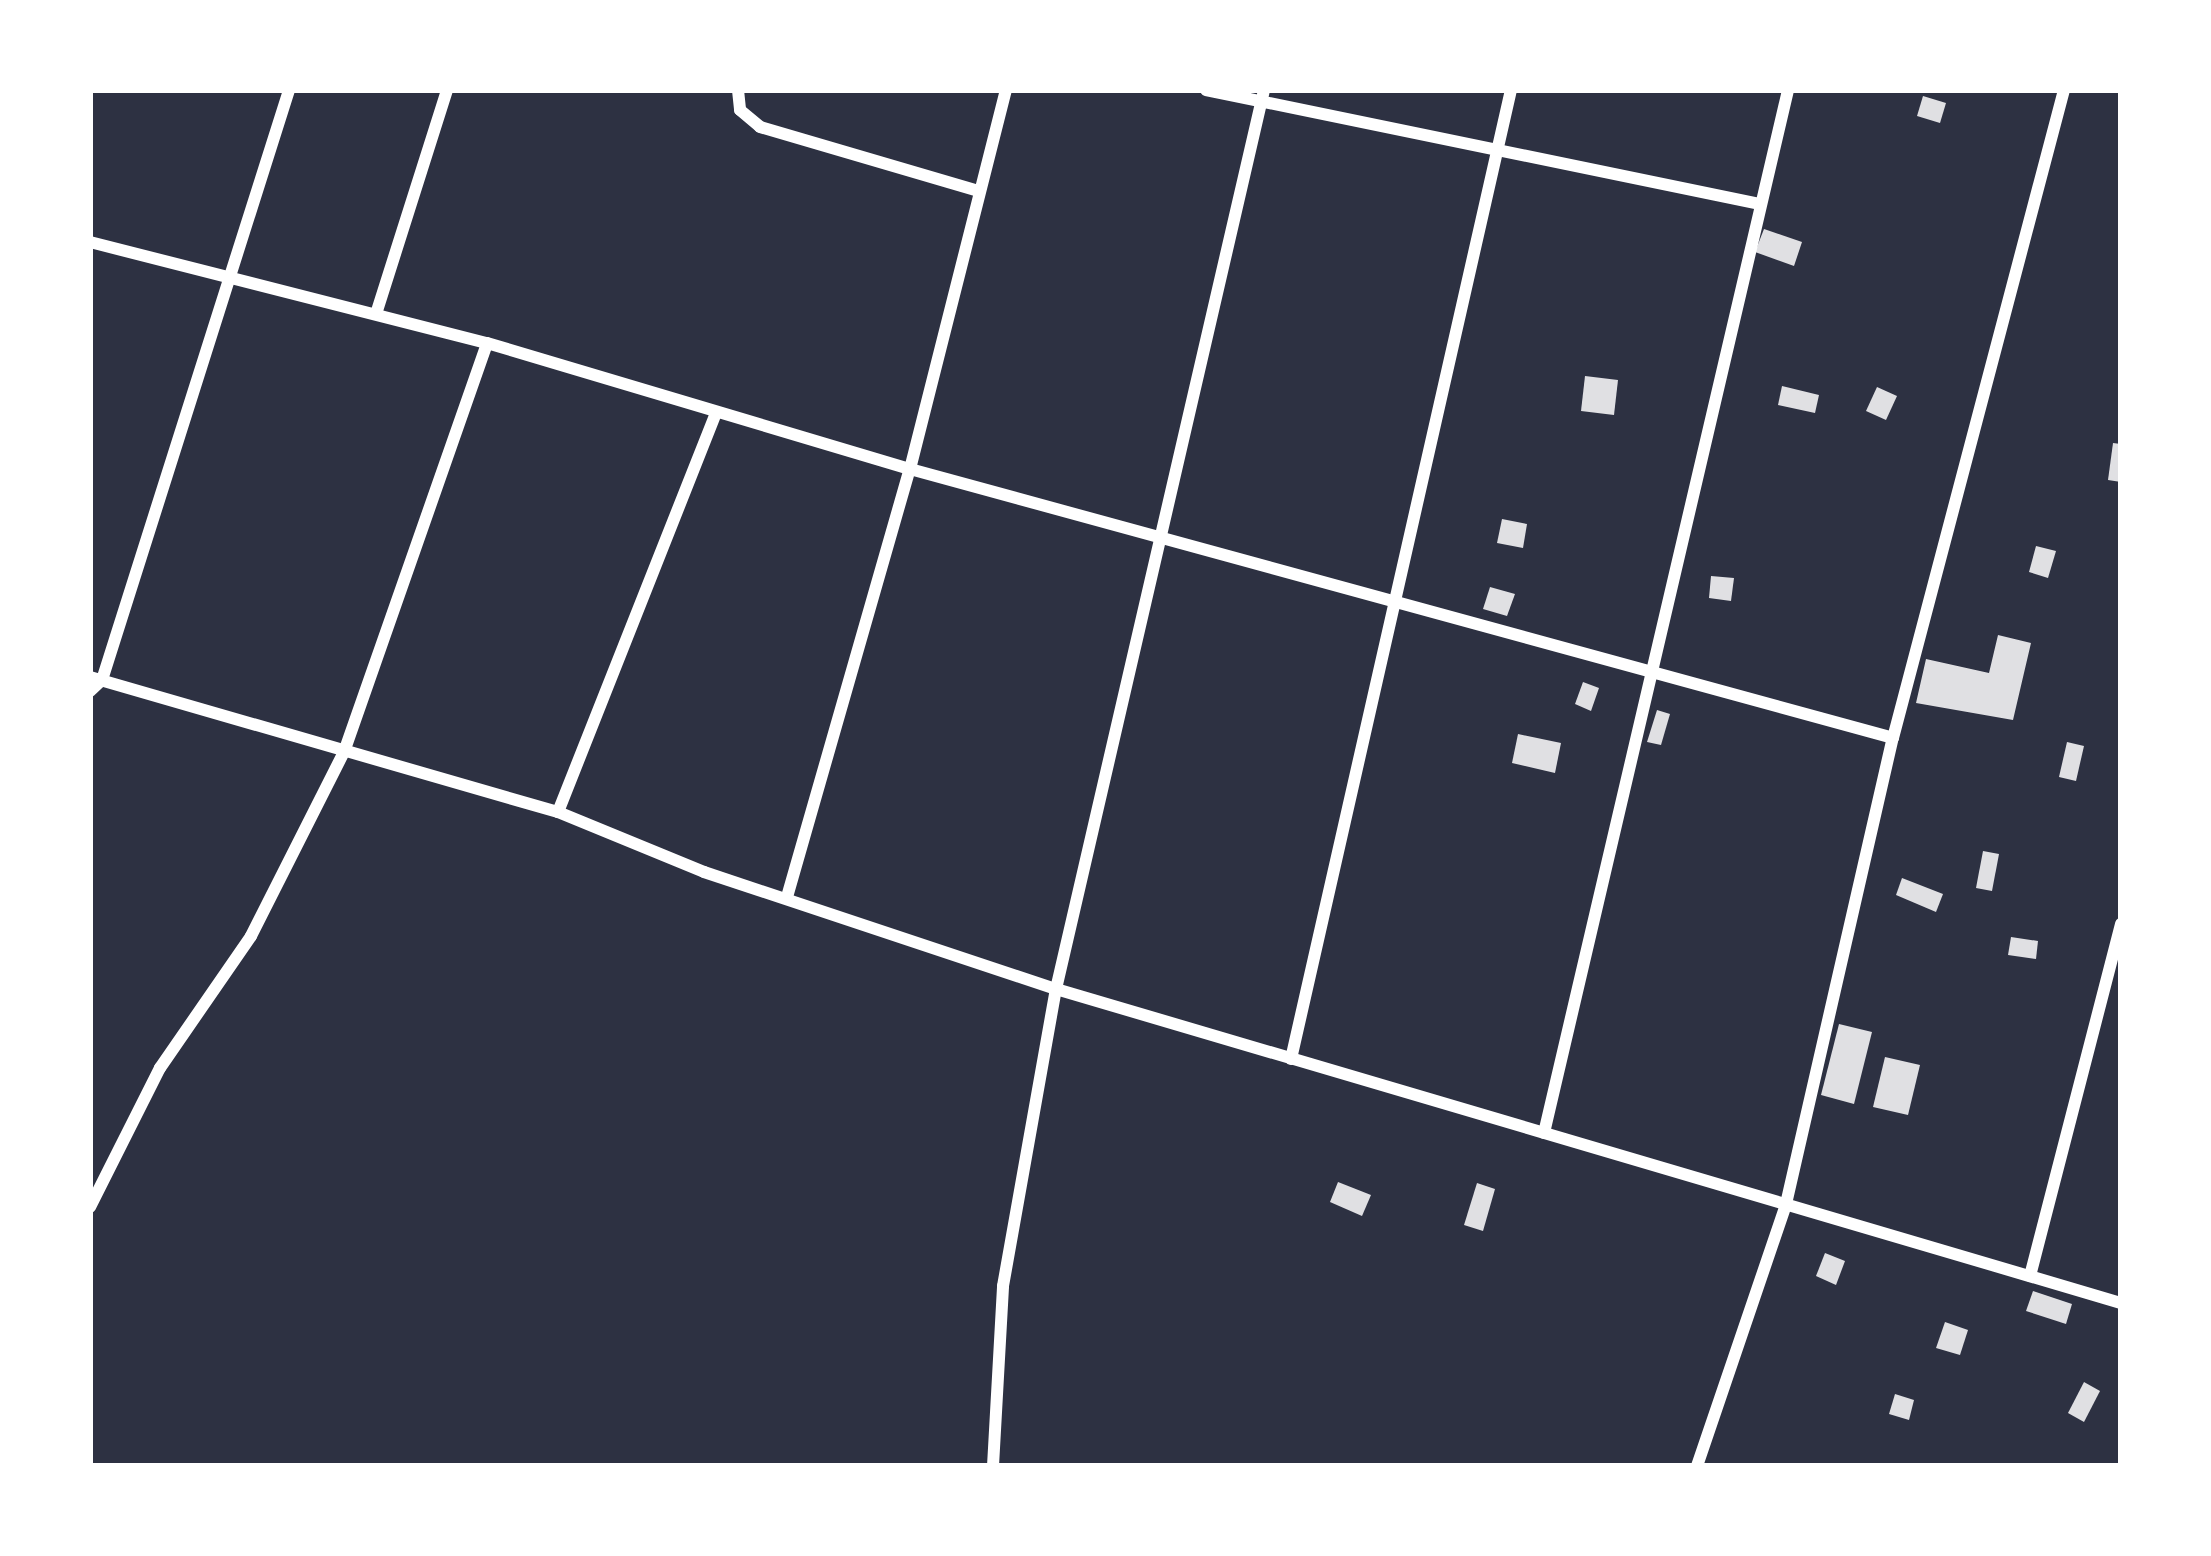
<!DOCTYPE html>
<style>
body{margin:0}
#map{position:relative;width:2211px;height:1556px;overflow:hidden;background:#2d3142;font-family:Overpass,sans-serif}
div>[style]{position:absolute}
.building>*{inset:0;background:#e0e0e3}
.minor>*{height:12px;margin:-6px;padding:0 6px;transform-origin:6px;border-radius:6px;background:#fff}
span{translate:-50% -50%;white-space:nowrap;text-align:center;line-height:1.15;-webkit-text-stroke:12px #fff;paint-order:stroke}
.frame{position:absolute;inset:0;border:93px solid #fff;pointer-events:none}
</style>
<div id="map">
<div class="building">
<i style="clip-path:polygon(1923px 96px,1946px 103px,1940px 123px,1917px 116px)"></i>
<i style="clip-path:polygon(1764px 229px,1802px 242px,1794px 266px,1755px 252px)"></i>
<i style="clip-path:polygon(1585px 376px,1618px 380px,1614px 415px,1581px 411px)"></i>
<i style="clip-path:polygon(1782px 386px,1819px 395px,1815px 413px,1778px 405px)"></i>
<i style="clip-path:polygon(1877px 387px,1897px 396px,1886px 420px,1866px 411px)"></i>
<i style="clip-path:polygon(2113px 443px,2121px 444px,2121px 482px,2108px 480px)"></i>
<i style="clip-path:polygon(1502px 519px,1527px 524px,1523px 548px,1497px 543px)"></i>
<i style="clip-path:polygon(2036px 546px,2056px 551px,2048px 578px,2029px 572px)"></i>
<i style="clip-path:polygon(1711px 576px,1734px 578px,1731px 601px,1709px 598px)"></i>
<i style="clip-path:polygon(1490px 587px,1515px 594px,1507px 616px,1483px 609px)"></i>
<i style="clip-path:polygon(1998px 635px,2031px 643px,2013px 720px,1916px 703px,1926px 659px,1989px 673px)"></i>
<i style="clip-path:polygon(1583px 682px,1599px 688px,1591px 711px,1575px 704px)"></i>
<i style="clip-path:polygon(1657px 710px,1670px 714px,1661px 745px,1647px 742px)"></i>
<i style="clip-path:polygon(1518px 734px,1561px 743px,1555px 773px,1512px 763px)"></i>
<i style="clip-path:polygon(2067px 742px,2084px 746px,2076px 781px,2059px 777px)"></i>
<i style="clip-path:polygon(1983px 851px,1999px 854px,1992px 891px,1976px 888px)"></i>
<i style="clip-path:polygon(1902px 878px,1943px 894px,1936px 912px,1896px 895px)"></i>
<i style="clip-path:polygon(2011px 937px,2038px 941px,2036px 959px,2008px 955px)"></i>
<i style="clip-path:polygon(1839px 1024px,1872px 1032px,1854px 1104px,1821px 1095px)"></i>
<i style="clip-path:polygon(1885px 1057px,1920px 1065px,1908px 1115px,1873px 1107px)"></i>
<i style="clip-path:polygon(1338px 1182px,1371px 1195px,1362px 1216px,1330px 1202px)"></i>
<i style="clip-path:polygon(1477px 1183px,1495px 1189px,1483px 1231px,1464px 1225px)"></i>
<i style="clip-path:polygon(1825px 1253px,1845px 1261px,1836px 1285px,1816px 1276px)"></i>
<i style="clip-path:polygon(2033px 1291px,2072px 1304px,2066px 1324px,2026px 1311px)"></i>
<i style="clip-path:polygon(1945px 1322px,1968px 1330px,1960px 1355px,1936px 1348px)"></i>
<i style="clip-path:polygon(2084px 1382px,2100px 1391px,2084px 1422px,2068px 1413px)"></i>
<i style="clip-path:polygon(1895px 1394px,1914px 1400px,1909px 1420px,1889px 1414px)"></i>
</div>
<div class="minor">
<i style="left:738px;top:90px;width:20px;rotate:84deg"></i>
<i style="left:740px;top:110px;width:26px;rotate:40deg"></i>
<i style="left:760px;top:127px;width:225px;rotate:16.3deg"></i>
<i style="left:1206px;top:90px;width:566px;rotate:11.63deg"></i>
<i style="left:90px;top:242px;width:410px;rotate:14.3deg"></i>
<i style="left:487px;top:343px;width:441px;rotate:16.6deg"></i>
<i style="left:910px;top:469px;width:1019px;rotate:15.3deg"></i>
<i style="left:376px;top:314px;width:235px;rotate:-72.4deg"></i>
<i style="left:90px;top:677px;width:487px;rotate:16.1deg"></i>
<i style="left:558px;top:812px;width:158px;rotate:22.3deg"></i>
<i style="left:704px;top:872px;width:371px;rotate:18.4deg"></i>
<i style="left:1056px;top:989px;width:1110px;rotate:16.43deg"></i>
<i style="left:90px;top:691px;width:16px;rotate:-43deg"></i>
<i style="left:102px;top:680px;width:619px;rotate:-72.41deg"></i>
<i style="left:558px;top:812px;width:429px;rotate:-68.4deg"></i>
<i style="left:787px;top:897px;width:445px;rotate:-74deg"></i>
<i style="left:910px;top:469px;width:391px;rotate:-75.8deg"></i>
<i style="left:1291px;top:1059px;width:994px;rotate:-77.21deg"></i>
<i style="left:1544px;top:1133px;width:1071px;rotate:-76.83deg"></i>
<i style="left:90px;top:1207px;width:156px;rotate:-63.3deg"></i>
<i style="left:160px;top:1068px;width:160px;rotate:-55.4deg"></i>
<i style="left:251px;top:936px;width:206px;rotate:-63.2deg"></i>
<i style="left:344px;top:752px;width:433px;rotate:-70.7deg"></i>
<i style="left:2030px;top:1276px;width:364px;rotate:-75.5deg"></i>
<i style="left:993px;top:1466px;width:180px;rotate:-86.8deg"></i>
<i style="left:1003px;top:1286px;width:302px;rotate:-79.9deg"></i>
<i style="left:1056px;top:989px;width:923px;rotate:-76.97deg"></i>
<i style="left:1697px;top:1466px;width:277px;rotate:-71.2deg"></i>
<i style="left:1786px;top:1204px;width:478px;rotate:-77.1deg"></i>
<i style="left:1893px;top:738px;width:670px;rotate:-75.22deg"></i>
</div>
<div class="frame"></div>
</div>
